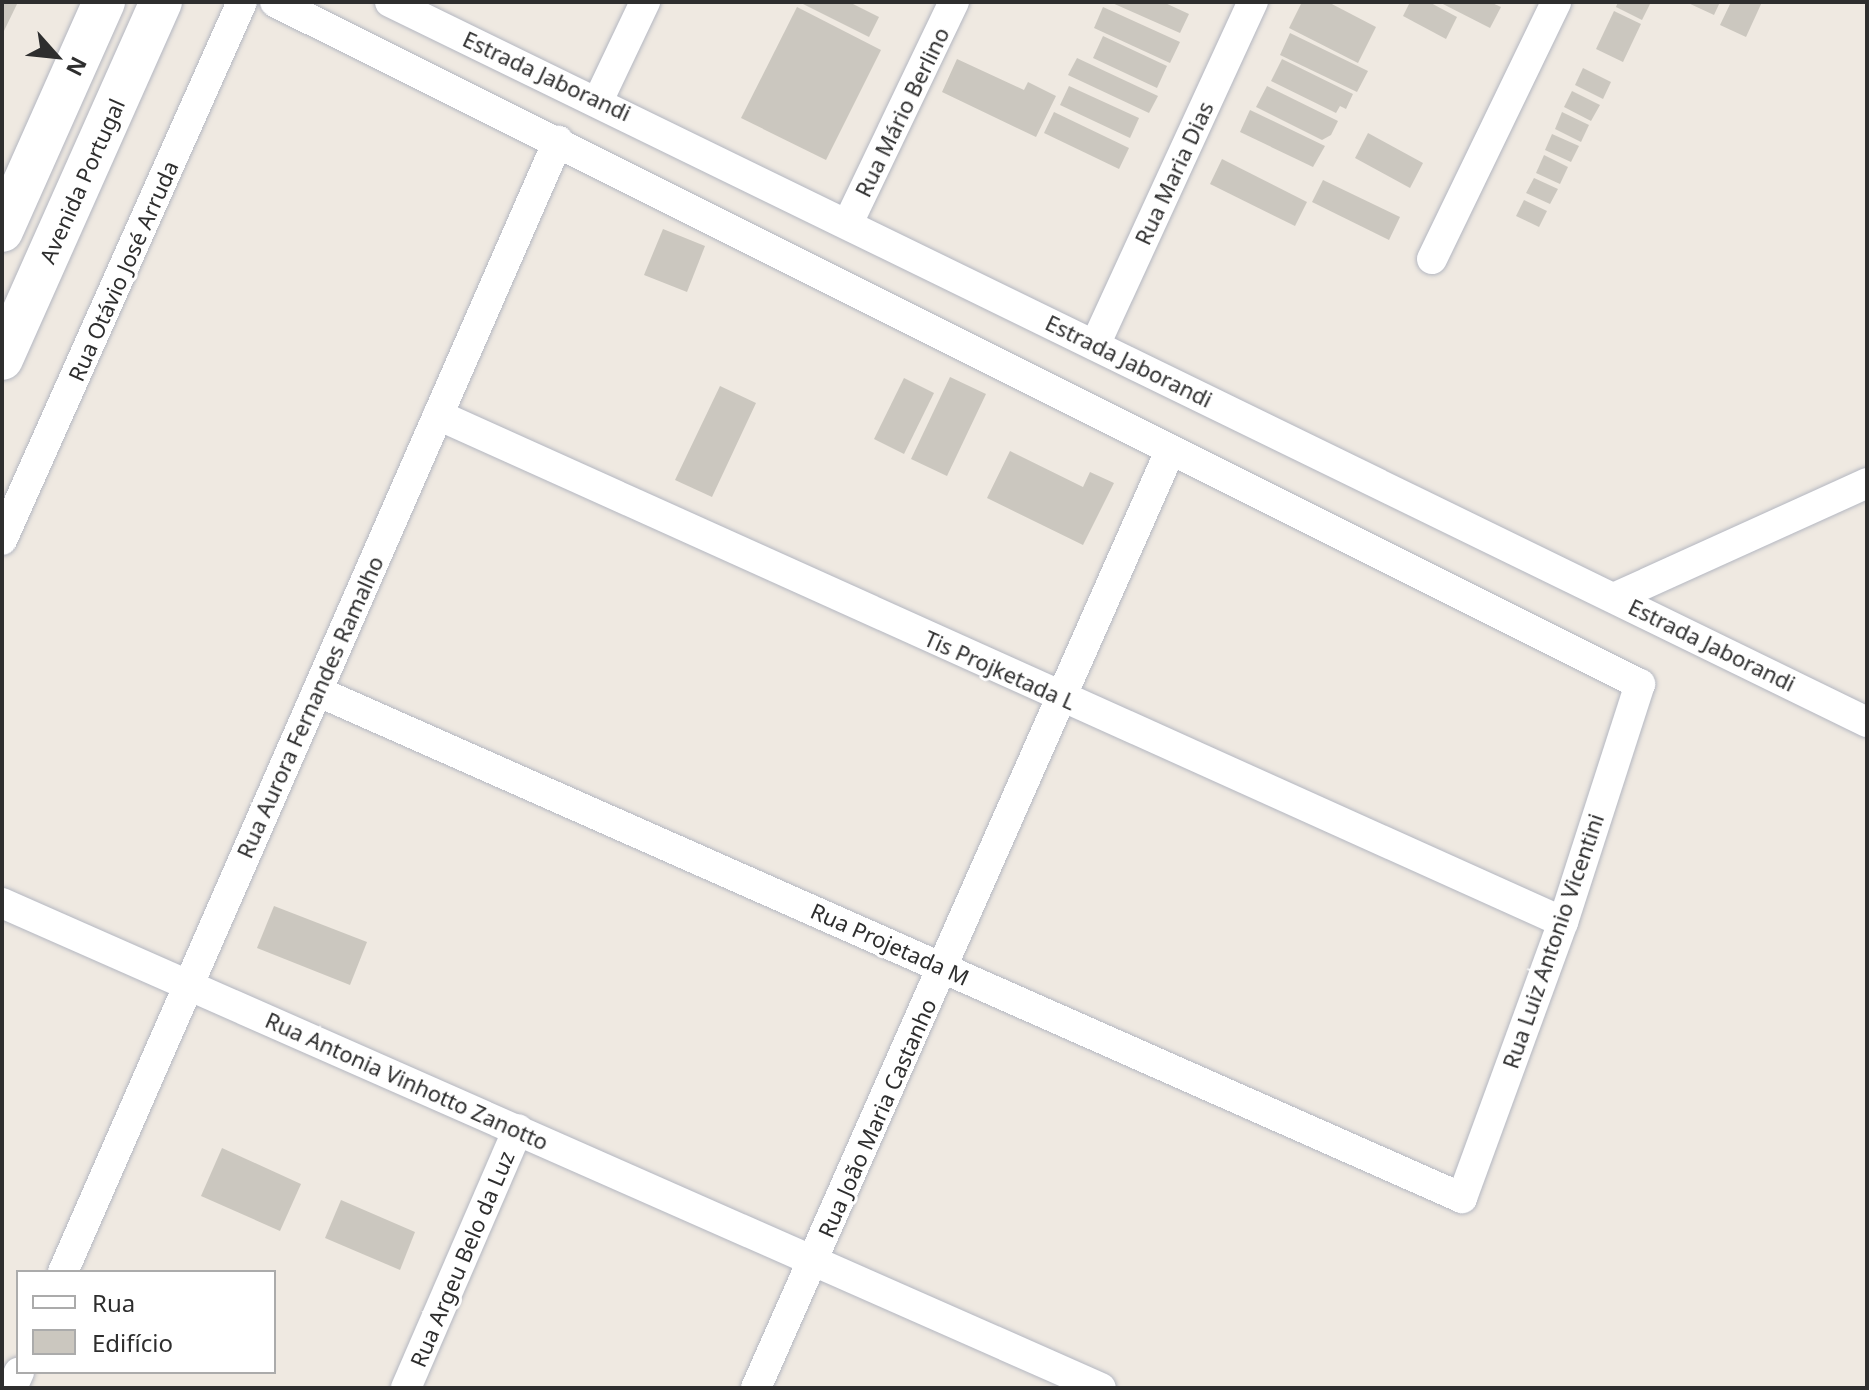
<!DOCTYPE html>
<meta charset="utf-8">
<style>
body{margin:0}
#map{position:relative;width:1869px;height:1390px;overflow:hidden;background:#efe9e1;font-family:"Noto Sans",sans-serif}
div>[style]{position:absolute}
.building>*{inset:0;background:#cbc7bf}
.roads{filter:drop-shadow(0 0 2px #b4b7c1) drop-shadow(0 0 2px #b4b7c1)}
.street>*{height:30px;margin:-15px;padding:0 15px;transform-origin:15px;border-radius:15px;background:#fff}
.secondary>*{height:42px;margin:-21px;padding:0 21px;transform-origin:21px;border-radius:21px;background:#fff}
span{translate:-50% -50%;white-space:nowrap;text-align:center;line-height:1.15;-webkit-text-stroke:6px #fff;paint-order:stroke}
.street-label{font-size:22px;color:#2e2e2e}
.frame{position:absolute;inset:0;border:4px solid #2e2e2e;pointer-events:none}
.legend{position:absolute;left:16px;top:1270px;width:260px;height:104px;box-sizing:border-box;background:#fff;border:2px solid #ababab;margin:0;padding:10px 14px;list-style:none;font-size:24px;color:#2e2e2e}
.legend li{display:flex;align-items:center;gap:16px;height:40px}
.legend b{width:40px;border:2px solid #ababab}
.north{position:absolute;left:16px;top:16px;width:80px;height:80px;-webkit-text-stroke:6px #fff;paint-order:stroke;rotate:117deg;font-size:22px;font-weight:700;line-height:32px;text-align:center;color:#2e2e2e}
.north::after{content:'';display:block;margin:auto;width:28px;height:36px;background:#2e2e2e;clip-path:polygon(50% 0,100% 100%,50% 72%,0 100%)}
</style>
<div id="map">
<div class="building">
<i style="clip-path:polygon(2px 2px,18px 2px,2px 35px)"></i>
<i style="clip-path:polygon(799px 2px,849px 2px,879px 17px,869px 37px)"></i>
<i style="clip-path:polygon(1110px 2px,1163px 2px,1189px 14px,1180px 33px)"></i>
<i style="clip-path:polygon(1302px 2px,1328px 2px,1376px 27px,1358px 63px,1289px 28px)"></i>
<i style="clip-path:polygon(1410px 2px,1429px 2px,1457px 17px,1446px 39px,1403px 16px)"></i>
<i style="clip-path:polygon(1439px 2px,1490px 2px,1501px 7px,1490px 28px)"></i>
<i style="clip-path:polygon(1618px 2px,1651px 2px,1642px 20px,1616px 7px)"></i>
<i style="clip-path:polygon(1686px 2px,1720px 2px,1714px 15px)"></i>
<i style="clip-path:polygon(1731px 2px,1762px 2px,1746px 37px,1720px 25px)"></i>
<i style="clip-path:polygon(797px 7px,881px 50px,826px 160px,741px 118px)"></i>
<i style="clip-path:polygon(1103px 7px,1180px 42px,1170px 63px,1094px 28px)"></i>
<i style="clip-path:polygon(1614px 11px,1641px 24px,1623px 62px,1596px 49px)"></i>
<i style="clip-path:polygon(1290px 33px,1368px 71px,1357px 92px,1280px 55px)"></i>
<i style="clip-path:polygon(1103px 36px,1167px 66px,1157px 88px,1093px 58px)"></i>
<i style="clip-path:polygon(1077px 58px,1158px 96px,1149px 113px,1068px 75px)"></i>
<i style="clip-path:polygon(957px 59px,1024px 90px,1028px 82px,1056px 96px,1036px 137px,942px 92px)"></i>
<i style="clip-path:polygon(1282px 59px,1353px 94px,1346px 109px,1340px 106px,1336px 113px,1271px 81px)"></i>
<i style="clip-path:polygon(1583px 68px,1611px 82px,1603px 99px,1575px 85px)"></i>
<i style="clip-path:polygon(1069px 86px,1139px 118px,1130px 138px,1060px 105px)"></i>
<i style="clip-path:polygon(1267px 86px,1338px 121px,1331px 135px,1322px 140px,1256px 107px)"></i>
<i style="clip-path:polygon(1572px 91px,1600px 105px,1591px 121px,1564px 107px)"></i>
<i style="clip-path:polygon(1250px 110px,1325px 146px,1313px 167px,1240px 132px)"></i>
<i style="clip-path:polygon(1054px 112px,1129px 148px,1119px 169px,1044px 133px)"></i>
<i style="clip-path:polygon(1562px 112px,1589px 125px,1581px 142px,1555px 129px)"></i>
<i style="clip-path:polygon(1368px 133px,1423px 163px,1410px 188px,1355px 158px)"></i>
<i style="clip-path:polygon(1552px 134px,1579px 146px,1571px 162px,1545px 150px)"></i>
<i style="clip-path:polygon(1544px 155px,1568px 167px,1560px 184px,1536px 173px)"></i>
<i style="clip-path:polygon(1222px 159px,1307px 202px,1295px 226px,1210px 184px)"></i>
<i style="clip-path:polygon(1534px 178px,1558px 189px,1550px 204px,1526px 193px)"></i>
<i style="clip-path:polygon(1323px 180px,1400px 217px,1389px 240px,1312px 202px)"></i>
<i style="clip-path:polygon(1524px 200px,1547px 211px,1539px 227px,1516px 216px)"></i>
<i style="clip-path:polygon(663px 229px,705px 246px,687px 292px,644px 275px)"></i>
<i style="clip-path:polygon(950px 377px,986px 394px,947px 476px,911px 459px)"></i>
<i style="clip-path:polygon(904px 378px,934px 393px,904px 454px,874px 439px)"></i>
<i style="clip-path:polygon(720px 386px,756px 403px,712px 497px,675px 480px)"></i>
<i style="clip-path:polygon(1010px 451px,1083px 487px,1090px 472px,1114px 483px,1083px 545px,987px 498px)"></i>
<i style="clip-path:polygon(274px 906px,367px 942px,350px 985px,257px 948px)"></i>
<i style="clip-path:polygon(222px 1148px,301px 1184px,280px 1231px,201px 1196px)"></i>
<i style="clip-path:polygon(341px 1200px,415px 1232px,400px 1270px,325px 1238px)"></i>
</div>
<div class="roads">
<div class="street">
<i style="left:275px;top:2px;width:1526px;rotate:26.55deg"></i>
<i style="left:1640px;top:684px;width:250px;rotate:107.9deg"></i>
<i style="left:1563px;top:922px;width:294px;rotate:110.1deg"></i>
<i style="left:1462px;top:1198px;width:1252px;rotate:-156.12deg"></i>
<i style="left:390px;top:2px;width:1643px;rotate:25.99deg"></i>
<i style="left:598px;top:101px;width:110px;rotate:-64.6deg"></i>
<i style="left:849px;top:221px;width:243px;rotate:-64.4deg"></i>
<i style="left:1432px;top:259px;width:285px;rotate:-64.2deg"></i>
<i style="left:1095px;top:345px;width:378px;rotate:-65.3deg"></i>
<i style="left:438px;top:415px;width:1234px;rotate:24.26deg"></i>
<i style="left:2px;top:540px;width:589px;rotate:-65.96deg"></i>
<i style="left:1616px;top:597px;width:276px;rotate:-24.4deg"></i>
<i style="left:2px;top:903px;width:1201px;rotate:23.81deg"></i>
<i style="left:63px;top:1272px;width:1235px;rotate:-66.36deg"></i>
<i style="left:12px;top:1388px;width:17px;rotate:-66deg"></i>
<i style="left:406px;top:1388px;width:282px;rotate:-66.6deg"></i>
<i style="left:756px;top:1388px;width:1024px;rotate:-66.16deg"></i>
</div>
<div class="secondary">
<i style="left:2px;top:231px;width:251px;rotate:-66deg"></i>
<i style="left:2px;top:359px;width:391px;rotate:-66deg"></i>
</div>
</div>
<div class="street-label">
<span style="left:547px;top:76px;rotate:25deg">Estrada Jaborandi</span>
<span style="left:902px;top:112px;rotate:-64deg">Rua Mário Berlino</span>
<span style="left:1174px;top:173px;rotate:-65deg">Rua Maria Dias</span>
<span style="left:82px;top:181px;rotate:-66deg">Avenida Portugal</span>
<span style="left:123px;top:271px;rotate:-66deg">Rua Otávio José Arruda</span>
<span style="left:1129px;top:361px;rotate:26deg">Estrada Jaborandi</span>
<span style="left:1712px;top:645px;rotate:26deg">Estrada Jaborandi</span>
<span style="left:1000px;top:670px;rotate:24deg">Tis Projketada L</span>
<span style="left:310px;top:707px;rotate:-66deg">Rua Aurora Fernandes Ramalho</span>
<span style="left:1553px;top:941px;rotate:-71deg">Rua Luiz Antonio Vicentini</span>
<span style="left:890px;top:944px;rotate:24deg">Rua Projetada M</span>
<span style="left:407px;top:1081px;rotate:24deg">Rua Antonia Vinhotto Zanotto</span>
<span style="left:877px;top:1118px;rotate:-66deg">Rua João Maria Castanho</span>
<span style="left:462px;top:1259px;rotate:-67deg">Rua Argeu Belo da Luz</span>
</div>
<div class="frame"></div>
<ul class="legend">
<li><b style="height:10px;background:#fff"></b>Rua</li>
<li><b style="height:22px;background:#cbc7bf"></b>Edifício</li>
</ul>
<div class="north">N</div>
</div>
